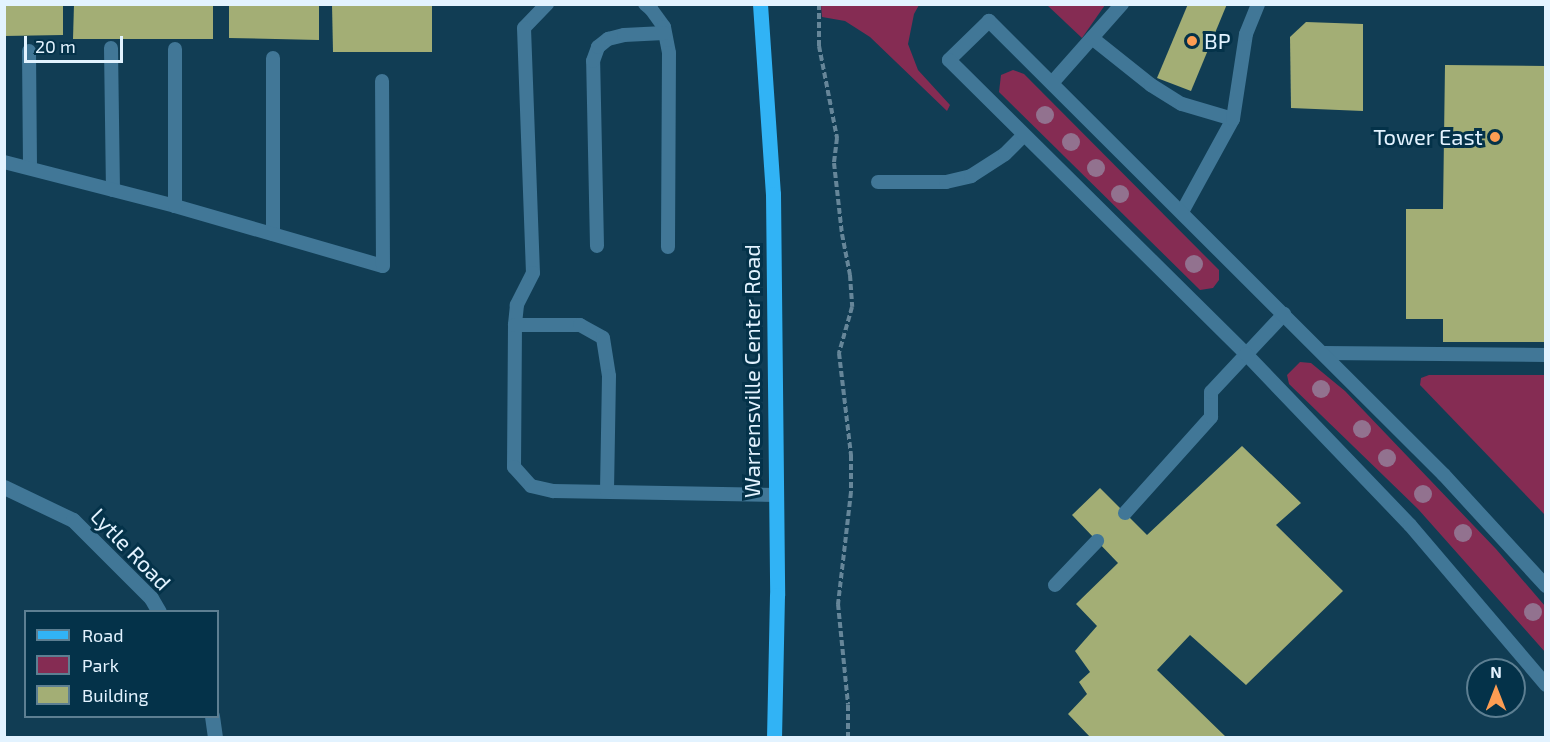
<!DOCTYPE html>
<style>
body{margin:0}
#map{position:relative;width:1550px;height:742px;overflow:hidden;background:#113d54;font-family:"Exo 2",sans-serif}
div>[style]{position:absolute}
.green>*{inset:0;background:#852c53}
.building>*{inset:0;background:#a3ae75}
.path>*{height:4px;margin-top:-2px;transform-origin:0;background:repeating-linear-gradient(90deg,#668699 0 6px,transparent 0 9px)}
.service>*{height:14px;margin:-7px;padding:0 7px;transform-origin:7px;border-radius:7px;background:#417797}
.minor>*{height:15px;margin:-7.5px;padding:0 7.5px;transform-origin:7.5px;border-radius:7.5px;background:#417797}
.primary>*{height:15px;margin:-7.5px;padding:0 7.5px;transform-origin:7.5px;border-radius:7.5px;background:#31b3f5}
.trees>*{width:18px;height:18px;margin:-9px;border-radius:50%;background:#92728f}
.dots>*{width:16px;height:16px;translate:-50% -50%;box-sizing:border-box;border:3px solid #043249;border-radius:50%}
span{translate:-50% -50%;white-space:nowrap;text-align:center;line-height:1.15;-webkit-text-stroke:6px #043249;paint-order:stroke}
.poi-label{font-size:22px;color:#e3f3ff}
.left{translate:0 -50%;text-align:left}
.right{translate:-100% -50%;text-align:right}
.street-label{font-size:22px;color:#e3f3ff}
.frame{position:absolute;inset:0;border:6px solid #e3f3ff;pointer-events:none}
.legend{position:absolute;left:24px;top:610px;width:195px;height:108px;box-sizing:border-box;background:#043249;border:2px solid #5d7f92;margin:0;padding:8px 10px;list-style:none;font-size:18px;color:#e3f3ff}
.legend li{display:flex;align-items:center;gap:12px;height:30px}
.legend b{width:30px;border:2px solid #5d7f92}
.north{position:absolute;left:1466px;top:658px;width:60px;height:60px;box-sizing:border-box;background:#043249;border:2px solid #5d7f92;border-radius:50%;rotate:0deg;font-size:16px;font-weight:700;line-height:24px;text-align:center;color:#e3f3ff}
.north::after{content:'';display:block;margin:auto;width:21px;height:27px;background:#fc9d53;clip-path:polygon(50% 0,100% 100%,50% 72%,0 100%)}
.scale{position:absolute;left:24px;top:36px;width:99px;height:27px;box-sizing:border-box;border:3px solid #e3f3ff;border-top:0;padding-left:8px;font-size:18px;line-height:21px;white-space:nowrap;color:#e3f3ff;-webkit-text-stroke:4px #043249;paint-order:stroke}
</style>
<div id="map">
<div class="green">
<i style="clip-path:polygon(821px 5px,919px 5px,914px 14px,908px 44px,918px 70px,950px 105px,947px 111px,870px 37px,845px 21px,822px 17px)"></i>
<i style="clip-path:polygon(1047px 5px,1105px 5px,1082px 38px)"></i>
<i style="clip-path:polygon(1013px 70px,1024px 74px,1219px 270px,1219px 280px,1213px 288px,1200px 290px,999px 92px,1001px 75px)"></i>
<i style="clip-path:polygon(1300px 362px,1311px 363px,1345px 391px,1496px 549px,1545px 606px,1545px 652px,1418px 509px,1289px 384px,1287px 375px)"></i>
<i style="clip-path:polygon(1429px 375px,1545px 375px,1545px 515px,1420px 385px,1421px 378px)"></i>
</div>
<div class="building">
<i style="clip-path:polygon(4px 4px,63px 4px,63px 35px,4px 36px)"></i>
<i style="clip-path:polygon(74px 4px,213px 4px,213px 39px,73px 39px)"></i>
<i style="clip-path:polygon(229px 4px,319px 4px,319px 40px,229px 38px)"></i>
<i style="clip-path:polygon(332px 4px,432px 4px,432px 52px,333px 52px)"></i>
<i style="clip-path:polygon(1188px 4px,1227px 4px,1191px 91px,1157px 78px)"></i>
<i style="clip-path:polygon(1306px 22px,1363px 24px,1363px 111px,1291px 108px,1290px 37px)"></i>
<i style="clip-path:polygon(1445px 65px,1546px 66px,1546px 342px,1443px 342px,1443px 319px,1406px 319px,1406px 209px,1443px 209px)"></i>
<i style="clip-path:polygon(1242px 446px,1301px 503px,1276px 525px,1343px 591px,1246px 685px,1190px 635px,1157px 670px,1227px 738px,1091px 738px,1068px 714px,1087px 694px,1079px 682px,1090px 672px,1075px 651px,1097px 626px,1076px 604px,1118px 563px,1072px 515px,1100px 488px,1147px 535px)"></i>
</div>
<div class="path">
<i style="left:819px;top:4px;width:42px;rotate:90deg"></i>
<i style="left:819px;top:46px;width:94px;rotate:78.9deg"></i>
<i style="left:837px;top:138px;width:25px;rotate:97deg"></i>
<i style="left:834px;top:163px;width:71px;rotate:83.6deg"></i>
<i style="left:842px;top:234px;width:42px;rotate:79deg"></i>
<i style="left:850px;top:275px;width:32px;rotate:86deg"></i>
<i style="left:852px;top:307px;width:48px;rotate:105.8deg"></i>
<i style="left:839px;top:353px;width:103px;rotate:83.3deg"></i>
<i style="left:851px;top:455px;width:37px;rotate:90deg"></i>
<i style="left:851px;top:492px;width:113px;rotate:96.6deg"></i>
<i style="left:838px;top:604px;width:101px;rotate:84.3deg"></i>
<i style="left:848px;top:705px;width:33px;rotate:90deg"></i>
</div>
<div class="service">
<i style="left:547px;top:4px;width:33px;rotate:134deg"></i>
<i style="left:524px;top:28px;width:245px;rotate:87.9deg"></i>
<i style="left:533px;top:273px;width:36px;rotate:117deg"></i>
<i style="left:517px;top:305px;width:20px;rotate:96deg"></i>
<i style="left:515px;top:325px;width:142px;rotate:90.4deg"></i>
<i style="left:514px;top:467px;width:25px;rotate:48deg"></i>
<i style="left:531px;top:486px;width:23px;rotate:13deg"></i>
<i style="left:553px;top:491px;width:223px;rotate:1deg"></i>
<i style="left:645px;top:4px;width:8px;rotate:40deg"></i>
<i style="left:651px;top:9px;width:22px;rotate:54deg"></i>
<i style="left:664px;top:27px;width:26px;rotate:79deg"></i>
<i style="left:669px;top:53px;width:194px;rotate:90.3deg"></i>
<i style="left:1092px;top:38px;width:75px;rotate:38.5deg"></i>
<i style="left:1151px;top:85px;width:36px;rotate:32deg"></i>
<i style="left:1182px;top:104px;width:53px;rotate:16.4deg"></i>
<i style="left:111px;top:48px;width:142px;rotate:89.2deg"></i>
<i style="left:29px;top:51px;width:117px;rotate:89.5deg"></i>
<i style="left:273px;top:58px;width:176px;rotate:90deg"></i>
<i style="left:1052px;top:83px;width:106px;rotate:-48.5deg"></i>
<i style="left:4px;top:162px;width:177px;rotate:14.4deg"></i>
<i style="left:175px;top:206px;width:216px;rotate:16.1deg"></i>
<i style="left:383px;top:266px;width:185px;rotate:-90.3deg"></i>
<i style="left:878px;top:182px;width:68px"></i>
<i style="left:946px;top:182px;width:26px;rotate:-13deg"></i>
<i style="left:971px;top:176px;width:40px;rotate:-32.9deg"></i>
<i style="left:1005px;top:154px;width:25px;rotate:-45deg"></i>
<i style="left:175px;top:206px;width:157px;rotate:-90deg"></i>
<i style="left:1182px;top:212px;width:106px;rotate:-61.3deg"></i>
<i style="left:1233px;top:119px;width:86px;rotate:-81.3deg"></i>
<i style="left:1246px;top:34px;width:32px;rotate:-68deg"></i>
<i style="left:597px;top:246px;width:185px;rotate:-91.2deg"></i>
<i style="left:593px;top:61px;width:15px;rotate:-70deg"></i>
<i style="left:598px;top:47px;width:13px;rotate:-39deg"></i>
<i style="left:608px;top:39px;width:16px;rotate:-14deg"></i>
<i style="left:624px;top:35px;width:40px;rotate:-2.9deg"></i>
<i style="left:515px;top:325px;width:65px"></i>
<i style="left:580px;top:325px;width:26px;rotate:29deg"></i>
<i style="left:603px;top:338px;width:38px;rotate:81deg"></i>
<i style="left:609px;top:376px;width:115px;rotate:91deg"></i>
<i style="left:1323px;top:353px;width:223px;rotate:0.5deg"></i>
<i style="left:1125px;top:513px;width:129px;rotate:-48.1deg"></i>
<i style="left:1211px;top:417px;width:25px;rotate:-90deg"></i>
<i style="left:1211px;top:392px;width:107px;rotate:-46.9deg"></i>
<i style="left:1055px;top:585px;width:61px;rotate:-46.3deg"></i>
<i style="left:1546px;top:586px;width:151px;rotate:-132.6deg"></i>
<i style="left:1444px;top:475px;width:643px;rotate:-135.06deg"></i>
<i style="left:989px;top:21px;width:56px;rotate:135.7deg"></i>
<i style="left:949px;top:60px;width:418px;rotate:44.7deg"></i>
<i style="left:1246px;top:354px;width:237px;rotate:46.2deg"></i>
<i style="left:1410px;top:525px;width:210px;rotate:49.6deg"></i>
</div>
<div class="minor">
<i style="left:4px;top:487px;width:76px;rotate:25.6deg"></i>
<i style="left:73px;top:520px;width:110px;rotate:45deg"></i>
<i style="left:151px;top:598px;width:16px;rotate:60deg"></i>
<i style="left:212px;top:716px;width:22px;rotate:82deg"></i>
</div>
<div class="primary">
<i style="left:760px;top:4px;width:190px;rotate:86.1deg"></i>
<i style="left:773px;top:194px;width:401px;rotate:89.4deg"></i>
<i style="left:777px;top:595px;width:143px;rotate:91.2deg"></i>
</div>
<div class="trees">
<i style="left:1045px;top:115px"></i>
<i style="left:1071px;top:142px"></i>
<i style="left:1096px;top:168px"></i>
<i style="left:1120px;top:194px"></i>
<i style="left:1194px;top:264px"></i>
<i style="left:1321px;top:389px"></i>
<i style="left:1362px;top:429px"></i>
<i style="left:1387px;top:458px"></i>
<i style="left:1423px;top:494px"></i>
<i style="left:1463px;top:533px"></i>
<i style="left:1533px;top:612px"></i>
</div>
<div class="dots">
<i style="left:1192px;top:41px;background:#fc9d53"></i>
<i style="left:1495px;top:137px;background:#fc9d53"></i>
</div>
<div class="poi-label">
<span class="left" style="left:1204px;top:41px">BP</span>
<span class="right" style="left:1483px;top:137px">Tower East</span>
</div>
<div class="street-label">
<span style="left:752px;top:371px;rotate:-90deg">Warrensville Center Road</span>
<span style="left:131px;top:549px;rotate:46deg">Lytle Road</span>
</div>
<div class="frame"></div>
<ul class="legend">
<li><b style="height:8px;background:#31b3f5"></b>Road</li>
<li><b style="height:16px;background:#852c53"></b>Park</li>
<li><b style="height:16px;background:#a3ae75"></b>Building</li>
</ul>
<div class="north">N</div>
<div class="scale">20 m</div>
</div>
